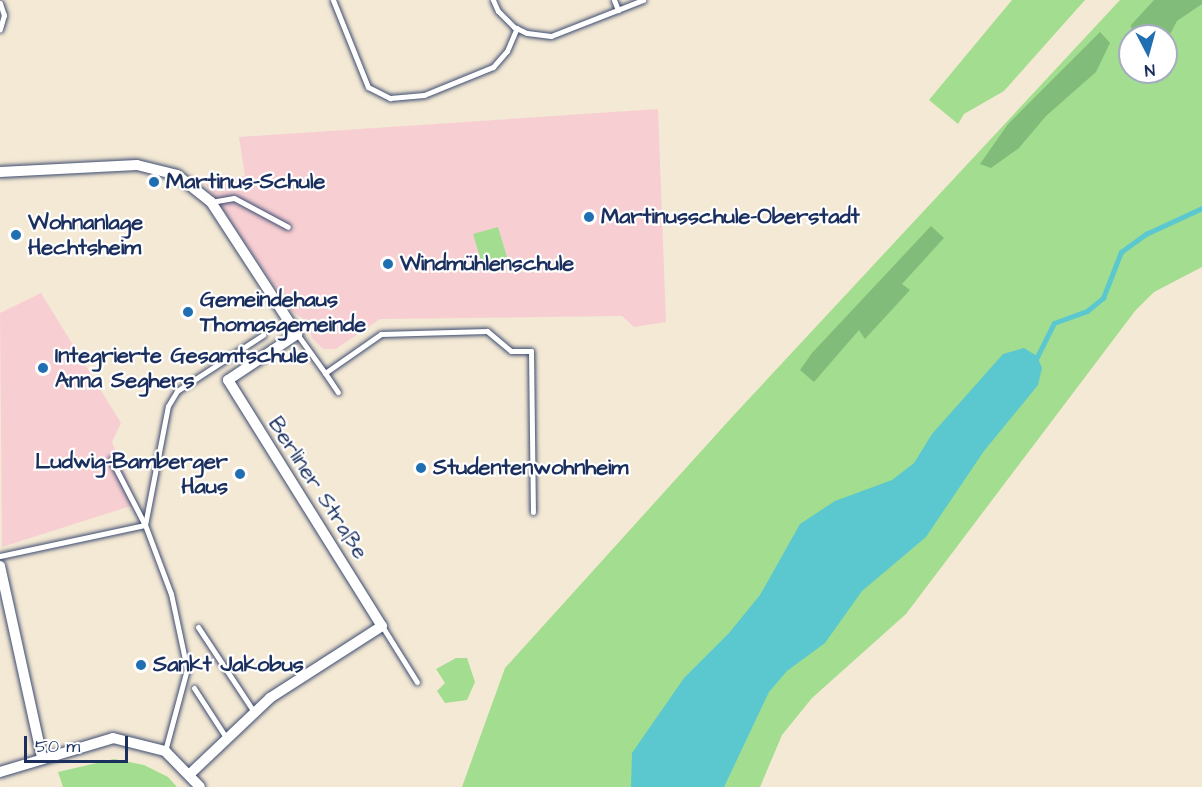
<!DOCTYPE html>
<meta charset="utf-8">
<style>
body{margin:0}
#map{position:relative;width:1202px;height:787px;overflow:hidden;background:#f4e9d4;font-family:"Architects Daughter",sans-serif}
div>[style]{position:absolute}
.built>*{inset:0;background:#f7cfd3}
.green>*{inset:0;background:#a3dd8f}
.forest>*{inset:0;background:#82bc7a}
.water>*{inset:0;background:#5bc8d0}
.stream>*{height:4.5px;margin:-2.25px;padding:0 2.25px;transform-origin:2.25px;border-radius:2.25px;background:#5bc8d0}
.roads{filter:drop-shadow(0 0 2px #3c4b70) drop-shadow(0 0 2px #3c4b70)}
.lane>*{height:5px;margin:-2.5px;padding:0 2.5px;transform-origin:2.5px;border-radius:2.5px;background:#fff}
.street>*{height:10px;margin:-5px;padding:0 5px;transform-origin:5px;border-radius:5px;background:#fff}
.dots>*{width:16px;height:16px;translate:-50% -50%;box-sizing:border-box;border:3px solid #fff;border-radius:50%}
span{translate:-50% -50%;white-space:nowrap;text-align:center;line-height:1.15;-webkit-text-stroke:4.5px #fff;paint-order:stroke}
.poi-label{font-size:22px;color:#1b2f5e;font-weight:700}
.left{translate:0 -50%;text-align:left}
.right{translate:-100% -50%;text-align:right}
.street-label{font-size:22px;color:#1b2f5e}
.north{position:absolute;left:1118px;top:24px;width:60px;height:60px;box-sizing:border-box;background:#fff;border:2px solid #a4acbf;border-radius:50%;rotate:174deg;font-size:16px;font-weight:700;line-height:24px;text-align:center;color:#1b2f5e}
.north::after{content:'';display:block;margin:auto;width:21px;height:27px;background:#1f6fb2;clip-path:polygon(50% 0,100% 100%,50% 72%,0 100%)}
.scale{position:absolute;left:24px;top:736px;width:104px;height:27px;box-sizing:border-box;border:3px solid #1b2f5e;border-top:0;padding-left:8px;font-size:18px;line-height:21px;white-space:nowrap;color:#1b2f5e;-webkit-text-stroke:4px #fff;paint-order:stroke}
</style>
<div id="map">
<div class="built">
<i style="clip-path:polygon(658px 109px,666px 322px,634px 327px,622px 316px,380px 319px,336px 349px,323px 349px,312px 338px,308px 322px,290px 310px,204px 182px,245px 176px,239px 137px)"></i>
<i style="clip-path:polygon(41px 293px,121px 423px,112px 442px,137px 504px,2px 547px,0 313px)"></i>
</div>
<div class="green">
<i style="clip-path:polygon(1012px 0,1085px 0,1004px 91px,964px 114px,958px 124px,929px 100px)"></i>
<i style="clip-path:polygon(evenodd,1120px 0,1202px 0,1202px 267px,1154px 292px,1135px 311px,906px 614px,812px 698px,782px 735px,760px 787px,462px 787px,505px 668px,733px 416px,1120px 0,1130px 36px,1166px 36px,1166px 72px,1130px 72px,1130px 36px)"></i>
<i style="clip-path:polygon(498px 227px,509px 264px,484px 271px,473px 234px)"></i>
<i style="clip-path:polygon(456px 658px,467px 658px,475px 682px,467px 700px,445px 703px,437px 691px,445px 683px,436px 669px)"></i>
<i style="clip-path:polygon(114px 759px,144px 765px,168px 777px,177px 787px,63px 787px,58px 772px)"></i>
</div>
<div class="forest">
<i style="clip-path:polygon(1154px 0,1202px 0,1202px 4px,1177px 21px,1166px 42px,1166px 36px,1132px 36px,1131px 25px)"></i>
<i style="clip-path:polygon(1100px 32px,1110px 43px,1096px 72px,1046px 116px,1019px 148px,991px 168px,980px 164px,1008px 124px)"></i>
<i style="clip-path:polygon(931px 226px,944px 238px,902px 284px,910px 290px,865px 339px,859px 330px,814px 382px,800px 370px,812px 353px)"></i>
</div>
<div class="water">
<i style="clip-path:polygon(1024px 348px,1037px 356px,1042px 368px,1038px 385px,984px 451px,926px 537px,862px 591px,825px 643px,787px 671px,769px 692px,724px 787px,631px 787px,632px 753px,684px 678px,729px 633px,760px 595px,800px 524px,835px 501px,892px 480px,914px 463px,932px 434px,1003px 354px)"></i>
</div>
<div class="stream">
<i style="left:1035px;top:361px;width:42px;rotate:-63.4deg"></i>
<i style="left:1054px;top:323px;width:35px;rotate:-20deg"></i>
<i style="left:1087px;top:311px;width:21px;rotate:-39deg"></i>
<i style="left:1103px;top:298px;width:49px;rotate:-68.6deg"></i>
<i style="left:1121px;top:252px;width:31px;rotate:-36deg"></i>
<i style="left:1146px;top:234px;width:62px;rotate:-24.9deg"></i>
</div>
<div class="roads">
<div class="lane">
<i style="left:333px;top:0;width:94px;rotate:68.1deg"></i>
<i style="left:368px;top:87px;width:25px;rotate:27deg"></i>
<i style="left:390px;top:98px;width:34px;rotate:-5deg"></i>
<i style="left:424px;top:95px;width:74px;rotate:-22.1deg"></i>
<i style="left:493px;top:67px;width:21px;rotate:-49deg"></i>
<i style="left:507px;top:51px;width:25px;rotate:-67deg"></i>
<i style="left:493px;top:0;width:12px;rotate:66deg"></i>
<i style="left:498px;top:11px;width:23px;rotate:45deg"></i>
<i style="left:514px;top:27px;width:14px;rotate:25deg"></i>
<i style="left:527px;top:33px;width:24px;rotate:7deg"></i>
<i style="left:551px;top:36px;width:99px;rotate:-21.4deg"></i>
<i style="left:614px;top:0;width:11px;rotate:68deg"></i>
<i style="left:0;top:3px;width:13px;rotate:72deg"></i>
<i style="left:4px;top:15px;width:15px;rotate:106deg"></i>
<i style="left:211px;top:202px;width:23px;rotate:-10deg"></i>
<i style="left:234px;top:198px;width:61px;rotate:28.2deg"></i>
<i style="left:297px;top:334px;width:48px;rotate:54.3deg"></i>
<i style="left:325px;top:373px;width:68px;rotate:-34.9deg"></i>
<i style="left:381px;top:334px;width:106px;rotate:-1.6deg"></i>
<i style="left:487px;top:331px;width:31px;rotate:40deg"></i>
<i style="left:511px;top:351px;width:20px"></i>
<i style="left:531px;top:351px;width:161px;rotate:89.3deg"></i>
<i style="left:325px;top:373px;width:23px;rotate:56deg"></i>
<i style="left:0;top:556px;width:148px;rotate:-12.1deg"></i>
<i style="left:145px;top:525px;width:74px;rotate:-117.3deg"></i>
<i style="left:382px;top:626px;width:66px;rotate:58deg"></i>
<i style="left:198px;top:627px;width:102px;rotate:56.6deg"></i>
<i style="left:194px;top:688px;width:61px;rotate:57.1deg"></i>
<i style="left:165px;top:751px;width:85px;rotate:-75deg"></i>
<i style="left:187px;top:669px;width:77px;rotate:-102deg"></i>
<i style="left:171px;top:594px;width:74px;rotate:-110.6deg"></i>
<i style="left:145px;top:525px;width:121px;rotate:-79.1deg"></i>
<i style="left:168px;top:406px;width:17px;rotate:-59deg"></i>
<i style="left:177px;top:391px;width:103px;rotate:-33.1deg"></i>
</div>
<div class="street">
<i style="left:0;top:172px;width:137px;rotate:-2.9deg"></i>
<i style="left:137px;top:165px;width:41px;rotate:14deg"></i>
<i style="left:177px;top:175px;width:43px;rotate:38.5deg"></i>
<i style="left:211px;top:202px;width:158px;rotate:56.9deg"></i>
<i style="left:297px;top:334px;width:83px;rotate:146.3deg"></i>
<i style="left:228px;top:380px;width:290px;rotate:58deg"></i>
<i style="left:382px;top:626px;width:133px;rotate:147.3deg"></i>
<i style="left:270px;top:698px;width:110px;rotate:136.5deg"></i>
<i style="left:0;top:566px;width:196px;rotate:77.6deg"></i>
<i style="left:0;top:772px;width:118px;rotate:-16.7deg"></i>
<i style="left:113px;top:738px;width:54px;rotate:14deg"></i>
<i style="left:165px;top:751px;width:50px;rotate:45.8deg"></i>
</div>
</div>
<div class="dots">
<i style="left:154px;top:182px;background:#1f6fb2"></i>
<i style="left:589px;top:217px;background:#1f6fb2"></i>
<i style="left:16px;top:235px;background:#1f6fb2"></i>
<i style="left:388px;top:264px;background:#1f6fb2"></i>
<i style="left:188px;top:312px;background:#1f6fb2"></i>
<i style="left:43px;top:368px;background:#1f6fb2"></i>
<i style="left:421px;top:468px;background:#1f6fb2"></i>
<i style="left:240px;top:474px;background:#1f6fb2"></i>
<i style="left:141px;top:665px;background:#1f6fb2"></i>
</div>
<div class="poi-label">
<span class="left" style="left:166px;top:182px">Martinus-Schule</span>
<span class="left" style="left:601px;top:217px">Martinusschule-Oberstadt</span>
<span class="left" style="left:28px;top:235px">Wohnanlage<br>Hechtsheim</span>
<span class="left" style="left:400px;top:264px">Windmühlenschule</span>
<span class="left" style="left:200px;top:312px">Gemeindehaus<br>Thomasgemeinde</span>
<span class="left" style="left:55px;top:368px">Integrierte Gesamtschule<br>Anna Seghers</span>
<span class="right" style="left:228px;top:474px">Ludwig-Bamberger<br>Haus</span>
<span class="left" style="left:433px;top:468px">Studentenwohnheim</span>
<span class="left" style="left:153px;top:665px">Sankt Jakobus</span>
</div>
<div class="street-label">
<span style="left:318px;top:488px;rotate:57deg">Berliner Straße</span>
</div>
<div class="north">N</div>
<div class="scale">50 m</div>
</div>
